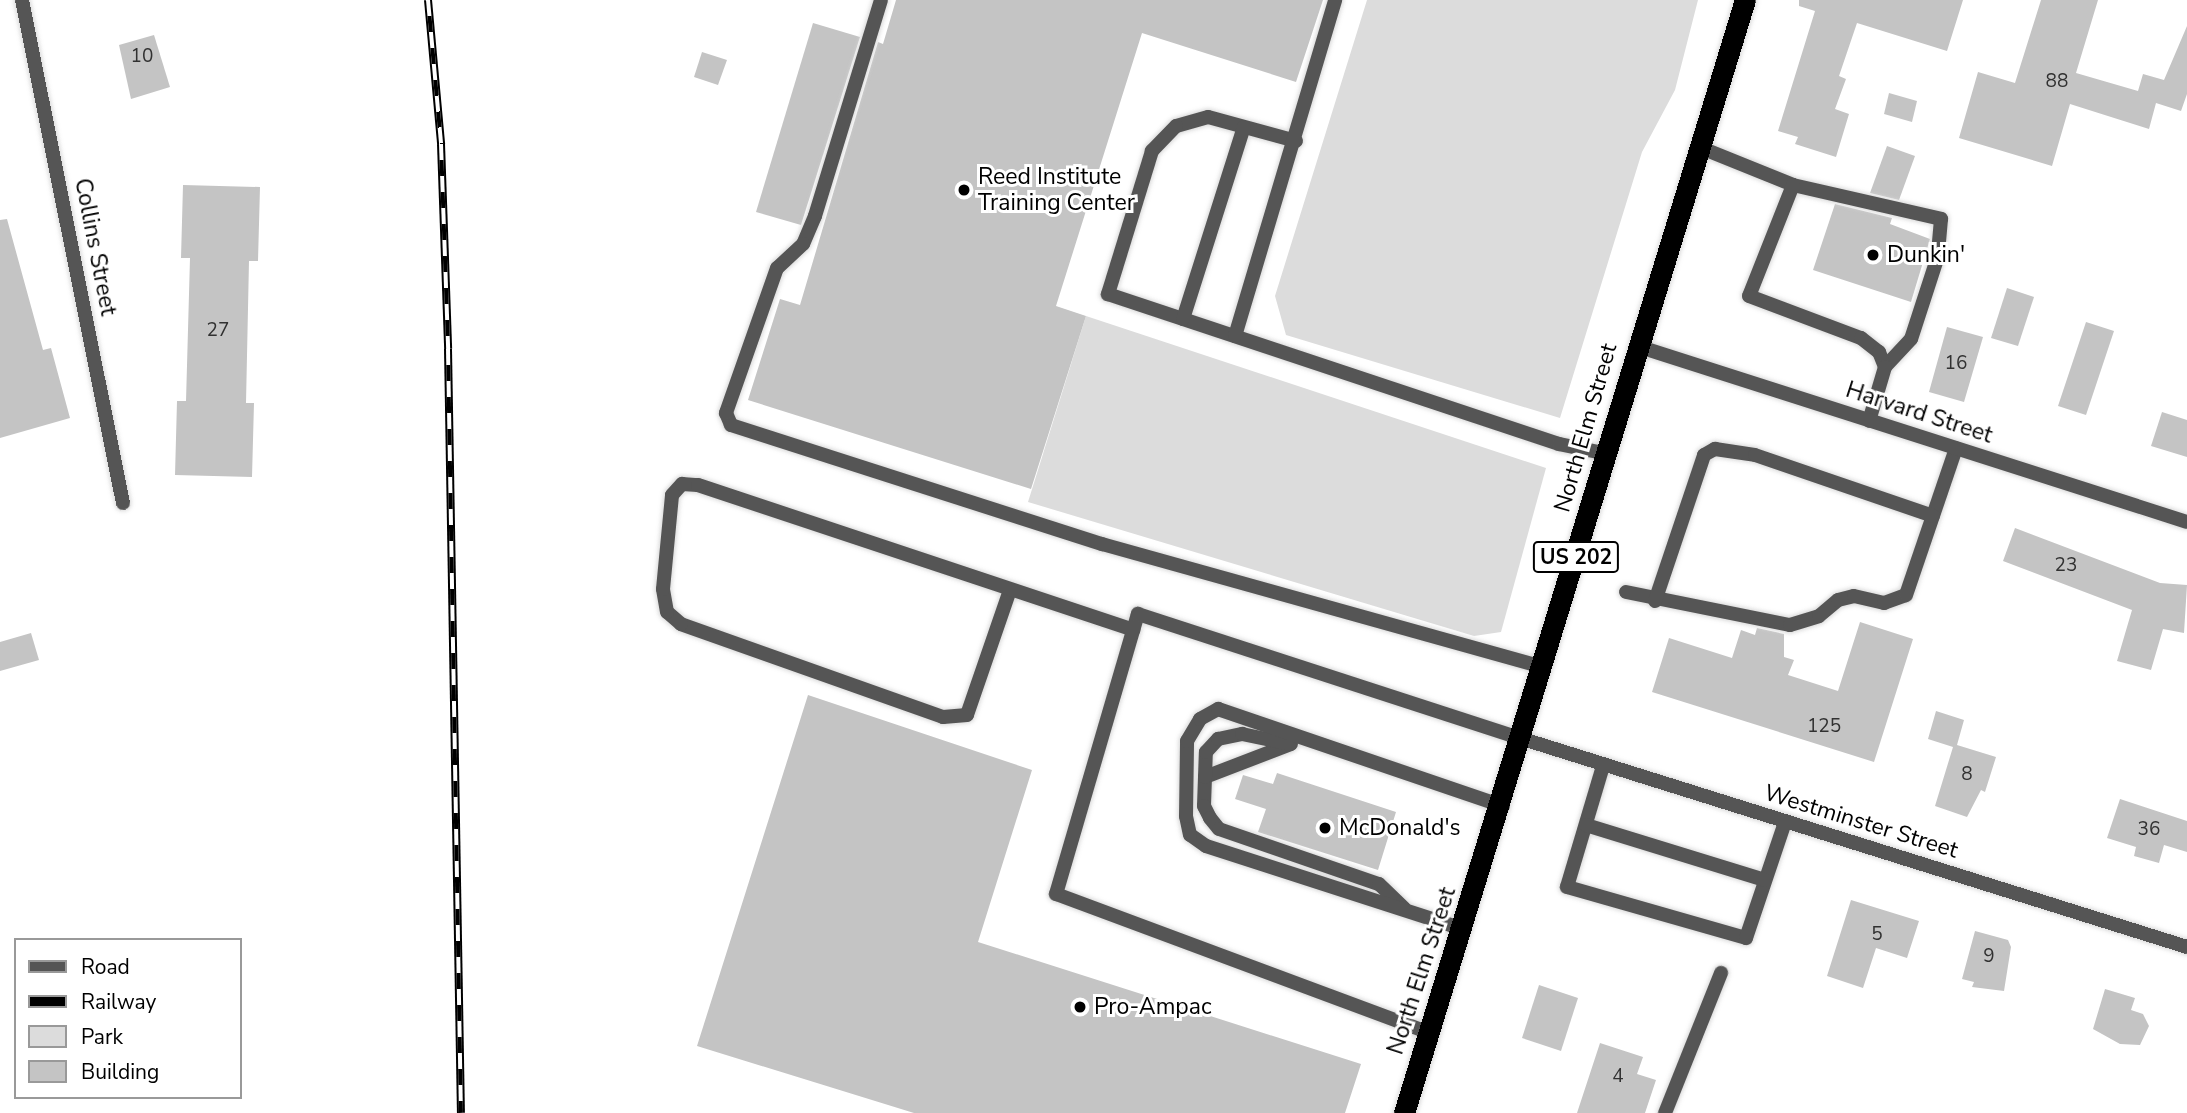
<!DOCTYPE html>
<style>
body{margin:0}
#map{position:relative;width:2187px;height:1113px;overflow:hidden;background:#fff;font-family:"Nunito Sans",sans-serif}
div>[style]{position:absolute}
.green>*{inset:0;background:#dcdcdc}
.building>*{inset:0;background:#c4c4c4}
.roads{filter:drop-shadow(0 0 2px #dbdbdb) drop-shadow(0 0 2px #dbdbdb)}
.lane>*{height:14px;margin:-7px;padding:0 7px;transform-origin:7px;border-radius:7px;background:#555}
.street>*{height:14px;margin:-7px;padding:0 7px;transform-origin:7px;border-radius:7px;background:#555}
.highway>*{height:21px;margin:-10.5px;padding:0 10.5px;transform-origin:10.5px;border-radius:10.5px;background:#000}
.rail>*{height:8px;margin-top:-4px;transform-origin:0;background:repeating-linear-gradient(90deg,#fff 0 16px,#000 0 32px);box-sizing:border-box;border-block:2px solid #000}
.dots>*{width:19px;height:19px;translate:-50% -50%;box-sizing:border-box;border:4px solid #fff;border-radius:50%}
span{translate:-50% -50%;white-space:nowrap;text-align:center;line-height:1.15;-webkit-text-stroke:6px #fff;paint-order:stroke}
.number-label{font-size:19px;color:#313131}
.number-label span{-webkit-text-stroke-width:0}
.shield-label span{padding:2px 5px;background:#fff;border:2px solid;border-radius:5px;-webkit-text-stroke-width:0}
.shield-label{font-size:21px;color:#000;font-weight:700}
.poi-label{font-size:23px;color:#000}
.left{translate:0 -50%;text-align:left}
.street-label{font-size:23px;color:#000}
.legend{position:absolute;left:14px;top:938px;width:228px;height:161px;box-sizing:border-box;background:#fff;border:2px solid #999;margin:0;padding:9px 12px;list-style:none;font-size:21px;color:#000}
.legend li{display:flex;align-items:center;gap:14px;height:35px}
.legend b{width:35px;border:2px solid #999}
</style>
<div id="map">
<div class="green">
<i style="clip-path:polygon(1367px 0,1698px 0,1675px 90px,1642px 152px,1560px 418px,1286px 335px,1275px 296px)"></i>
<i style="clip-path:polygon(1086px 316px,1546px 468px,1501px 632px,1474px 636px,1028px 502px)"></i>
</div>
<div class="building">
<i style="clip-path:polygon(896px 0,1323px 0,1296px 82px,1142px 33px,1056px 306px,1086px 316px,1031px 489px,748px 400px,780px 299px,800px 305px,878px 42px,883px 44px)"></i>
<i style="clip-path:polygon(1799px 0,1963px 0,1947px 51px,1857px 23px,1839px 76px,1846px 79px,1835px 109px,1849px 114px,1836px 157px,1795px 144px,1798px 137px,1778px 131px,1815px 11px,1799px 6px)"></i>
<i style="clip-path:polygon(2041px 0,2098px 0,2076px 73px,2138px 91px,2143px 74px,2164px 80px,2187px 26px,2187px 94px,2181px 111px,2156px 103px,2149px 129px,2070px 104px,2052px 166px,1959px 138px,1978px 72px,2015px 83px)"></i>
<i style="clip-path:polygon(813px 23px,860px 37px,801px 225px,756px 212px)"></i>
<i style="clip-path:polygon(154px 35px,170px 87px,131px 99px,119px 45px)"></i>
<i style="clip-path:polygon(702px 52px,727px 60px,718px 85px,694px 77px)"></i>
<i style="clip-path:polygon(1889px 93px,1917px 101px,1912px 122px,1884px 114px)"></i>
<i style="clip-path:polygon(1887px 146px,1915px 156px,1899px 200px,1870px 193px)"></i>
<i style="clip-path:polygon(183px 185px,260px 187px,258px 261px,249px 261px,246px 403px,254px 403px,252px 477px,175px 475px,177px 401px,186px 401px,190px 258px,181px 258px)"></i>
<i style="clip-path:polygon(1835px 204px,1892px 218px,1890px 224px,1930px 239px,1911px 302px,1813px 270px)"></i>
<i style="clip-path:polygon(7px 219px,43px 350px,51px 348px,70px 418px,0 438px,0 220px)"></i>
<i style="clip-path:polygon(2007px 288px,2034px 297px,2018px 346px,1991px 338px)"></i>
<i style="clip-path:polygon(2086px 322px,2114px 331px,2086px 415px,2058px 406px)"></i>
<i style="clip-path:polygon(1947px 327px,1983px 337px,1964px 402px,1929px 392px)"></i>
<i style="clip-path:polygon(2162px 412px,2187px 420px,2187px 457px,2151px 446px)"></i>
<i style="clip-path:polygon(2015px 528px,2160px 583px,2187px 585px,2184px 633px,2163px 629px,2151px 670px,2117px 661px,2132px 610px,2003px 561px)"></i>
<i style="clip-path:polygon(1860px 622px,1913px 639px,1874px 762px,1652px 692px,1669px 638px,1732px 658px,1741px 630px,1755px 635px,1757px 628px,1784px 634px,1784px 657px,1794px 660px,1788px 675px,1838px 691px)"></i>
<i style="clip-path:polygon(31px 633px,39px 660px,0 671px,0 642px)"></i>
<i style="clip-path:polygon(808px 695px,1032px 770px,978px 942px,1361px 1064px,1345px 1113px,914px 1113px,697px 1046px)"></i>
<i style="clip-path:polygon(1936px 711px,1964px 720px,1957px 745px,1996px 757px,1985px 792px,1981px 790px,1967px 817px,1935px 806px,1953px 747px,1928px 739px)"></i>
<i style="clip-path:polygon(1277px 773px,1396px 812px,1378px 870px,1258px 832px,1266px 809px,1235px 799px,1243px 775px,1273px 784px)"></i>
<i style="clip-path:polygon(2120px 799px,2187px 821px,2187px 852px,2164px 845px,2159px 863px,2134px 856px,2136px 847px,2107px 838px)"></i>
<i style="clip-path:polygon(1851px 900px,1919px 921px,1907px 958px,1876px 948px,1863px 988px,1827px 976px)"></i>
<i style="clip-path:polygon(1975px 931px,2008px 940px,2011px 947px,2004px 991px,1972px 987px,1974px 982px,1962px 979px)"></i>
<i style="clip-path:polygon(1539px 985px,1578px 998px,1561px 1051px,1522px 1038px)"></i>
<i style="clip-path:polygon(2105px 989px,2135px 998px,2131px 1010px,2143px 1014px,2149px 1026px,2140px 1045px,2120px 1044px,2093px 1029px)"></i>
<i style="clip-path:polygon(1600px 1043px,1643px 1057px,1637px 1074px,1656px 1080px,1645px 1113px,1577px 1113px)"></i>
</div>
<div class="roads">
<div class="lane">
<i style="left:881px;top:0;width:226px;rotate:107deg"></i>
<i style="left:815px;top:216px;width:30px;rotate:113deg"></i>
<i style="left:803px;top:244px;width:35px;rotate:137deg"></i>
<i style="left:777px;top:268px;width:154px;rotate:109.4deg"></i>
<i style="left:726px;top:413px;width:13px;rotate:67deg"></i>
<i style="left:731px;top:425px;width:390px;rotate:17.8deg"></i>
<i style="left:1102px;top:544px;width:459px;rotate:15.6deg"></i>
<i style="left:1296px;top:141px;width:91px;rotate:-164.7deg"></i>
<i style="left:1208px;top:117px;width:33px;rotate:164deg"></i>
<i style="left:1176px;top:126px;width:35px;rotate:134deg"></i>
<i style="left:1152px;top:151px;width:150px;rotate:107.1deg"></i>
<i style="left:1108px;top:294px;width:475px;rotate:18.4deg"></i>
<i style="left:1559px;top:444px;width:45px;rotate:11.6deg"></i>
<i style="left:1699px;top:147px;width:101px;rotate:22deg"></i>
<i style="left:1793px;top:185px;width:152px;rotate:12.9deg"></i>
<i style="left:1941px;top:219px;width:37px;rotate:95deg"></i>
<i style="left:1938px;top:256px;width:87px;rotate:108deg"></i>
<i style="left:1911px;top:339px;width:38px;rotate:133deg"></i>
<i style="left:1793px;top:185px;width:119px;rotate:111.6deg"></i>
<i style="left:1749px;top:296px;width:120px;rotate:20.6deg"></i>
<i style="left:1861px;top:338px;width:23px;rotate:38deg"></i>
<i style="left:1879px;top:352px;width:16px;rotate:68deg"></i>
<i style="left:1885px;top:367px;width:56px;rotate:106.5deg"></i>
<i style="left:1183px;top:319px;width:201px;rotate:-72.4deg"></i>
<i style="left:1235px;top:336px;width:351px;rotate:-73.4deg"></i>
<i style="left:1010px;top:590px;width:132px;rotate:109deg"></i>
<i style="left:967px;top:715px;width:24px;rotate:175deg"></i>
<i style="left:943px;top:717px;width:278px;rotate:-160.5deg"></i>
<i style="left:681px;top:624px;width:18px;rotate:-139deg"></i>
<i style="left:667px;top:612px;width:23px;rotate:-100deg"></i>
<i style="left:663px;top:589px;width:94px;rotate:-84.5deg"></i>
<i style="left:672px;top:495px;width:15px;rotate:-48deg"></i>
<i style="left:682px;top:484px;width:16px;rotate:4deg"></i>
<i style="left:698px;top:485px;width:459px;rotate:18.4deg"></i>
<i style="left:1626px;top:592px;width:167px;rotate:11.4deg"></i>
<i style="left:1790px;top:625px;width:30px;rotate:-17deg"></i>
<i style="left:1819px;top:616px;width:25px;rotate:-40deg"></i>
<i style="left:1838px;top:600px;width:16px;rotate:-14deg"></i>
<i style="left:1854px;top:596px;width:31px;rotate:13deg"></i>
<i style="left:1884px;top:603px;width:23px;rotate:-20deg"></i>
<i style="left:1906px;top:595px;width:155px;rotate:-71.2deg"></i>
<i style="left:1655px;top:601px;width:154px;rotate:-71.4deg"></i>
<i style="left:1704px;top:455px;width:13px;rotate:-29deg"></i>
<i style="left:1715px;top:449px;width:40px;rotate:8.5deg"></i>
<i style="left:1755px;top:455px;width:188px;rotate:18.9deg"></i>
<i style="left:1291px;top:744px;width:92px;rotate:159deg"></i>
<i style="left:1205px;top:777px;width:29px;rotate:92deg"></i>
<i style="left:1204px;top:806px;width:13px;rotate:63deg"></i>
<i style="left:1210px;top:818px;width:14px;rotate:51deg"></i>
<i style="left:1219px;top:829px;width:169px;rotate:19deg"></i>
<i style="left:1379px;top:884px;width:35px;rotate:44deg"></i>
<i style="left:1603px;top:766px;width:126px;rotate:106.6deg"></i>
<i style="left:1567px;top:887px;width:186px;rotate:15.9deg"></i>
<i style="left:1746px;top:938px;width:122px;rotate:-71.4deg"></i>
<i style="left:1205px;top:777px;width:25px;rotate:-88deg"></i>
<i style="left:1206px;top:752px;width:18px;rotate:-47deg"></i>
<i style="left:1218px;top:739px;width:25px;rotate:-12deg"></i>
<i style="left:1242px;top:734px;width:49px;rotate:11.8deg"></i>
<i style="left:1586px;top:825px;width:187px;rotate:17.1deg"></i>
<i style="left:1463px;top:929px;width:270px;rotate:-162.1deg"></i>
<i style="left:1206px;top:846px;width:19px;rotate:-145deg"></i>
<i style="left:1190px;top:835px;width:19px;rotate:-102deg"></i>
<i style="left:1186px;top:816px;width:75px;rotate:-89.2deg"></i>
<i style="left:1187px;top:741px;width:26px;rotate:-59deg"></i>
<i style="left:1200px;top:719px;width:21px;rotate:-29deg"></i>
<i style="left:1218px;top:709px;width:301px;rotate:18.8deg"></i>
<i style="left:1430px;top:1033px;width:399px;rotate:-159.6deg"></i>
<i style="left:1056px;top:894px;width:292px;rotate:-73.7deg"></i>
<i style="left:1138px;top:614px;width:405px;rotate:18deg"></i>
<i style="left:1665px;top:1113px;width:151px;rotate:-68.2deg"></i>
</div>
<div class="street">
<i style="left:22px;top:0;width:513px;rotate:78.65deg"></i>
<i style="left:1637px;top:346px;width:577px;rotate:17.74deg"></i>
<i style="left:1523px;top:739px;width:696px;rotate:17.39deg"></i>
</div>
<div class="highway">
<i style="left:1404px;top:1113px;width:1164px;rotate:-72.97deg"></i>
</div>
</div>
<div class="rail">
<i style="left:428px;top:0;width:145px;rotate:84.8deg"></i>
<i style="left:441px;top:144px;width:205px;rotate:88deg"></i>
<i style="left:448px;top:349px;width:764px;rotate:89.03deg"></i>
</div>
<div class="dots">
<i style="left:964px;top:190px;background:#000"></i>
<i style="left:1873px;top:255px;background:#000"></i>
<i style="left:1325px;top:828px;background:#000"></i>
<i style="left:1080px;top:1007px;background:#000"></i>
</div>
<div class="number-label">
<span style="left:142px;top:57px">10</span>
<span style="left:2057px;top:82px">88</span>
<span style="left:218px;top:331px">27</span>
<span style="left:1956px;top:364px">16</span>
<span style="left:2066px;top:566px">23</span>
<span style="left:1824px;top:727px">125</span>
<span style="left:1967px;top:775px">8</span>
<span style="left:2149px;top:830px">36</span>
<span style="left:1877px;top:935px">5</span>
<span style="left:1989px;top:957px">9</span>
<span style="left:1618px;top:1077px">4</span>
</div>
<div class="shield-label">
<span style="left:1576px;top:557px">US 202</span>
</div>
<div class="poi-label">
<span class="left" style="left:978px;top:190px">Reed Institute<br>Training Center</span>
<span class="left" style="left:1887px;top:255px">Dunkin'</span>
<span class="left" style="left:1339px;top:828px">McDonald's</span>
<span class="left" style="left:1094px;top:1007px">Pro-Ampac</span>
</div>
<div class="street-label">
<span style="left:95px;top:247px;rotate:79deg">Collins Street</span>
<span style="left:1919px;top:413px;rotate:18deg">Harvard Street</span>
<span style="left:1586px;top:428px;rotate:-74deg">North Elm Street</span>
<span style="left:1861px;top:822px;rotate:17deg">Westminster Street</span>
<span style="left:1422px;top:971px;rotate:-72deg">North Elm Street</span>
</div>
<ul class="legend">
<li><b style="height:9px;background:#555"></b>Road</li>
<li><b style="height:9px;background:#000"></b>Railway</li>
<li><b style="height:19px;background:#dcdcdc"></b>Park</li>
<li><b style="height:19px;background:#c4c4c4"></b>Building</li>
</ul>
</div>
